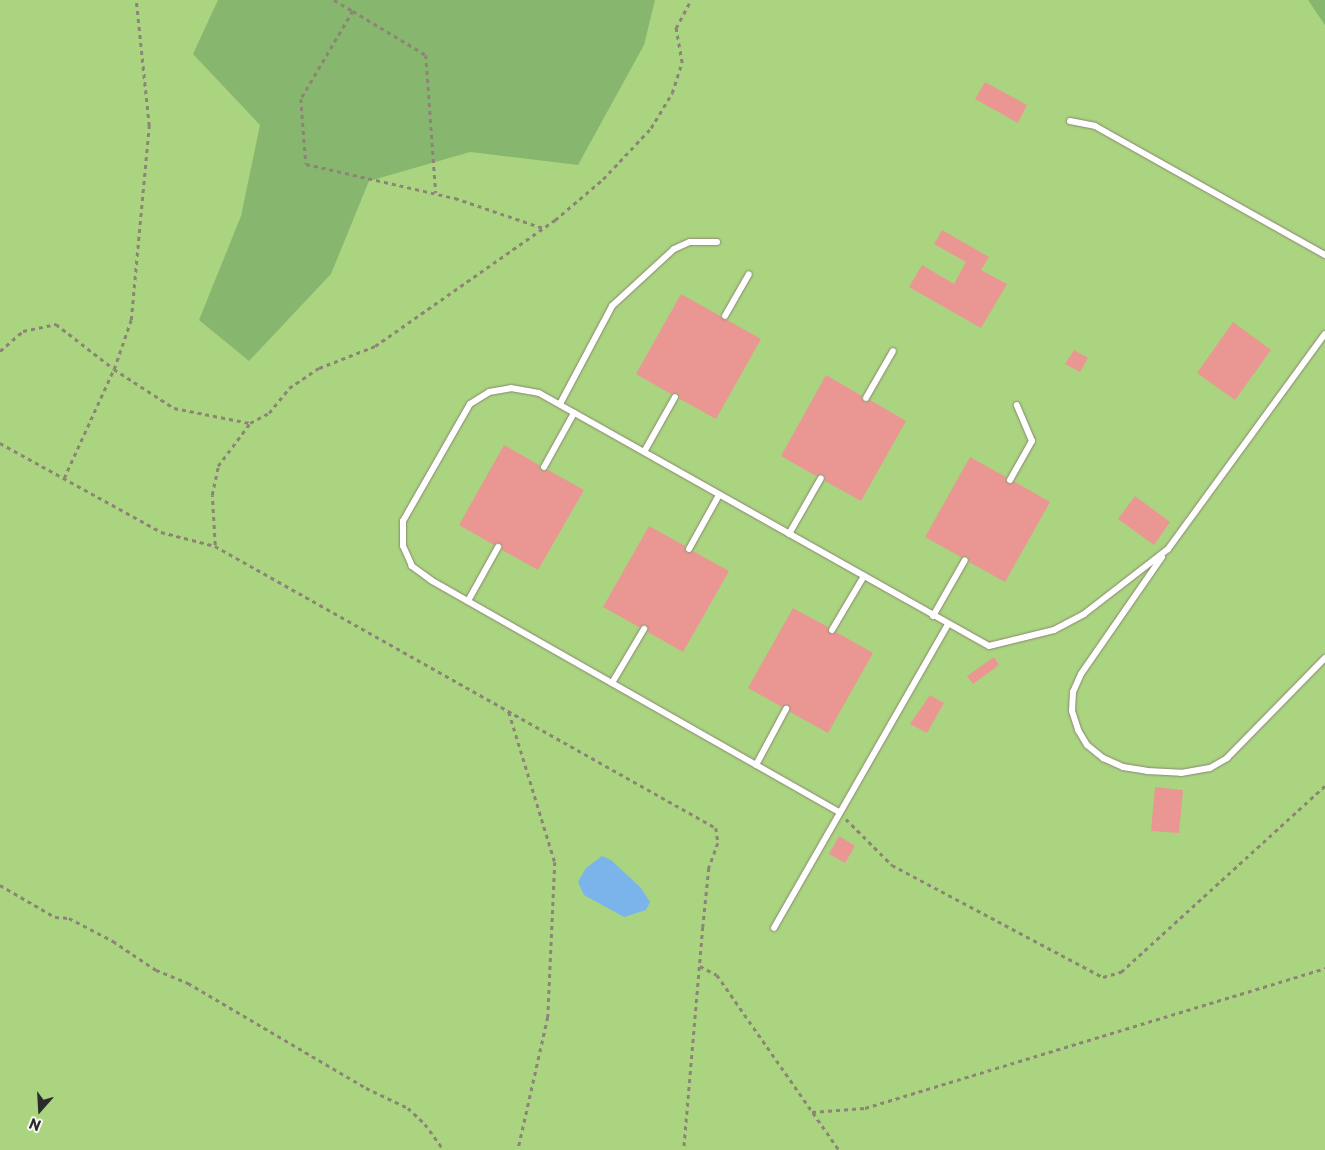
<!DOCTYPE html>
<style>
body{margin:0}
#map{position:relative;width:1325px;height:1150px;overflow:hidden;background:#eedfc0;font-family:"Playpen Sans",sans-serif}
div>[style]{position:absolute}
.green>*{inset:0;background:#aad47f}
.forest>*{inset:0;background:#87b66e}
.water>*{inset:0;background:#7ab4eb}
.building>*{inset:0;background:#ea9794}
.path>*{height:2.5px;margin-top:-1.25px;transform-origin:0;background:repeating-linear-gradient(90deg,#8c8576 0 4px,transparent 0 8px)}
.roads{filter:drop-shadow(0 0 1px #8c8576) drop-shadow(0 0 1px #8c8576)}
.service>*{height:6px;margin:-3px;padding:0 3px;transform-origin:3px;border-radius:3px;background:#fff}
span{translate:-50% -50%;white-space:nowrap;text-align:center;line-height:1.15;-webkit-text-stroke:5px #f6f6f2;paint-order:stroke}
.north{position:absolute;left:15px;top:1085px;width:50px;height:50px;-webkit-text-stroke:4px #f6f6f2;paint-order:stroke;rotate:199deg;font-size:14px;font-weight:700;line-height:20px;text-align:center;color:#2b2b2b}
.north::after{content:'';display:block;margin:auto;width:18px;height:22px;background:#2b2b2b;clip-path:polygon(50% 0,100% 100%,50% 72%,0 100%)}
</style>
<div id="map">
<div class="green">
<i style="clip-path:polygon(0 0,1325px 0,1325px 1150px,0 1150px)"></i>
</div>
<div class="forest">
<i style="clip-path:polygon(218px 0,655px 0,644px 45px,578px 165px,470px 152px,369px 181px,331px 274px,249px 361px,199px 320px,241px 216px,260px 125px,193px 54px)"></i>
<i style="clip-path:polygon(1308px 0,1325px 0,1325px 25px)"></i>
</div>
<div class="water">
<i style="clip-path:polygon(602px 856px,611px 860px,641px 888px,650px 902px,646px 910px,624px 917px,584px 895px,578px 882px,586px 868px)"></i>
</div>
<div class="building">
<i style="clip-path:polygon(985px 82px,1027px 105px,1018px 123px,975px 99px)"></i>
<i style="clip-path:polygon(942px 230px,989px 257px,981px 270px,1007px 284px,981px 328px,909px 287px,922px 265px,954px 284px,966px 262px,934px 244px)"></i>
<i style="clip-path:polygon(681px 294px,761px 339px,716px 419px,680px 399px,678px 393px,671px 394px,636px 374px)"></i>
<i style="clip-path:polygon(1233px 322px,1271px 350px,1235px 400px,1197px 373px)"></i>
<i style="clip-path:polygon(1074px 350px,1088px 358px,1080px 372px,1065px 364px)"></i>
<i style="clip-path:polygon(826px 375px,862px 396px,864px 403px,870px 400px,906px 421px,861px 501px,825px 481px,824px 474px,816px 476px,781px 456px)"></i>
<i style="clip-path:polygon(504px 445px,539px 465px,541px 471px,548px 470px,584px 490px,538px 570px,502px 550px,501px 543px,494px 545px,459px 525px)"></i>
<i style="clip-path:polygon(970px 457px,1006px 477px,1007px 484px,1015px 482px,1050px 502px,1005px 582px,969px 562px,968px 556px,961px 557px,925px 537px)"></i>
<i style="clip-path:polygon(1135px 496px,1170px 522px,1154px 545px,1118px 519px)"></i>
<i style="clip-path:polygon(649px 526px,685px 546px,686px 553px,693px 551px,729px 571px,683px 652px,648px 632px,646px 624px,639px 627px,603px 607px)"></i>
<i style="clip-path:polygon(793px 608px,828px 627px,830px 634px,836px 632px,873px 653px,828px 733px,790px 712px,789px 705px,782px 707px,748px 688px)"></i>
<i style="clip-path:polygon(994px 657px,999px 665px,973px 684px,967px 676px)"></i>
<i style="clip-path:polygon(930px 695px,944px 703px,927px 733px,910px 724px)"></i>
<i style="clip-path:polygon(1155px 787px,1183px 790px,1179px 833px,1151px 831px)"></i>
<i style="clip-path:polygon(839px 836px,855px 846px,845px 863px,829px 854px)"></i>
</div>
<div class="path">
<i style="left:334px;top:0;width:22px;rotate:30deg"></i>
<i style="left:353px;top:11px;width:102px;rotate:120.6deg"></i>
<i style="left:301px;top:99px;width:65px;rotate:85.6deg"></i>
<i style="left:306px;top:164px;width:153px;rotate:12.9deg"></i>
<i style="left:455px;top:198px;width:93px;rotate:18.8deg"></i>
<i style="left:353px;top:11px;width:85px;rotate:31.1deg"></i>
<i style="left:426px;top:55px;width:138px;rotate:85.9deg"></i>
<i style="left:0;top:351px;width:30px;rotate:-41deg"></i>
<i style="left:23px;top:331px;width:34px;rotate:-12deg"></i>
<i style="left:56px;top:324px;width:73px;rotate:37.8deg"></i>
<i style="left:114px;top:369px;width:52px;rotate:-70.9deg"></i>
<i style="left:131px;top:320px;width:195px;rotate:-84.7deg"></i>
<i style="left:149px;top:126px;width:127px;rotate:-95.9deg"></i>
<i style="left:0;top:443px;width:184px;rotate:28.9deg"></i>
<i style="left:161px;top:532px;width:56px;rotate:14.5deg"></i>
<i style="left:215px;top:546px;width:575px;rotate:29.37deg"></i>
<i style="left:716px;top:828px;width:15px;rotate:82deg"></i>
<i style="left:718px;top:843px;width:27px;rotate:110deg"></i>
<i style="left:709px;top:868px;width:59px;rotate:95.8deg"></i>
<i style="left:703px;top:927px;width:224px;rotate:94.9deg"></i>
<i style="left:64px;top:478px;width:120px;rotate:-65.4deg"></i>
<i style="left:114px;top:369px;width:72px;rotate:33deg"></i>
<i style="left:174px;top:408px;width:77px;rotate:11.2deg"></i>
<i style="left:250px;top:423px;width:21px;rotate:-28deg"></i>
<i style="left:269px;top:413px;width:32px;rotate:-51deg"></i>
<i style="left:289px;top:388px;width:36px;rotate:-34deg"></i>
<i style="left:319px;top:368px;width:60px;rotate:-21.4deg"></i>
<i style="left:375px;top:346px;width:220px;rotate:-35deg"></i>
<i style="left:555px;top:220px;width:63px;rotate:-40.5deg"></i>
<i style="left:603px;top:179px;width:70px;rotate:-46.7deg"></i>
<i style="left:651px;top:128px;width:41px;rotate:-59deg"></i>
<i style="left:672px;top:93px;width:32px;rotate:-72deg"></i>
<i style="left:682px;top:63px;width:36px;rotate:-100deg"></i>
<i style="left:676px;top:28px;width:32px;rotate:-62deg"></i>
<i style="left:215px;top:545px;width:50px;rotate:-93.4deg"></i>
<i style="left:212px;top:495px;width:30px;rotate:-78deg"></i>
<i style="left:218px;top:466px;width:54px;rotate:-53.3deg"></i>
<i style="left:509px;top:712px;width:157px;rotate:73deg"></i>
<i style="left:555px;top:862px;width:155px;rotate:92.6deg"></i>
<i style="left:548px;top:1017px;width:136px;rotate:102.7deg"></i>
<i style="left:846px;top:819px;width:65px;rotate:45deg"></i>
<i style="left:892px;top:865px;width:239px;rotate:28deg"></i>
<i style="left:1103px;top:977px;width:19px;rotate:-16deg"></i>
<i style="left:1121px;top:972px;width:276px;rotate:-42.4deg"></i>
<i style="left:0;top:885px;width:64px;rotate:30.2deg"></i>
<i style="left:55px;top:917px;width:14px;rotate:4deg"></i>
<i style="left:69px;top:918px;width:50px;rotate:27.6deg"></i>
<i style="left:113px;top:941px;width:52px;rotate:34deg"></i>
<i style="left:156px;top:970px;width:35px;rotate:22deg"></i>
<i style="left:188px;top:983px;width:207px;rotate:30.5deg"></i>
<i style="left:366px;top:1088px;width:47px;rotate:25.5deg"></i>
<i style="left:408px;top:1108px;width:23px;rotate:43deg"></i>
<i style="left:425px;top:1124px;width:32px;rotate:54deg"></i>
<i style="left:700px;top:966px;width:19px;rotate:28deg"></i>
<i style="left:717px;top:975px;width:213px;rotate:55.1deg"></i>
<i style="left:812px;top:1112px;width:53px;rotate:-4.3deg"></i>
<i style="left:865px;top:1108px;width:481px;rotate:-16.9deg"></i>
</div>
<div class="roads">
<div class="service">
<i style="left:1070px;top:121px;width:25px;rotate:11deg"></i>
<i style="left:1095px;top:126px;width:264px;rotate:29.3deg"></i>
<i style="left:725px;top:316px;width:48px;rotate:-60.3deg"></i>
<i style="left:866px;top:398px;width:54px;rotate:-60.1deg"></i>
<i style="left:560px;top:404px;width:111px;rotate:-62deg"></i>
<i style="left:612px;top:306px;width:84px;rotate:-42.6deg"></i>
<i style="left:674px;top:249px;width:17px;rotate:-24deg"></i>
<i style="left:690px;top:242px;width:27px"></i>
<i style="left:644px;top:452px;width:63px;rotate:-60.6deg"></i>
<i style="left:544px;top:467px;width:62px;rotate:-60.9deg"></i>
<i style="left:1010px;top:480px;width:45px;rotate:-60.6deg"></i>
<i style="left:1032px;top:441px;width:39px;rotate:-113deg"></i>
<i style="left:789px;top:534px;width:64px;rotate:-60.3deg"></i>
<i style="left:689px;top:549px;width:62px;rotate:-60.9deg"></i>
<i style="left:1162px;top:557px;width:142px;rotate:124.7deg"></i>
<i style="left:1081px;top:674px;width:20px;rotate:114deg"></i>
<i style="left:1073px;top:692px;width:19px;rotate:93deg"></i>
<i style="left:1072px;top:711px;width:20px;rotate:72deg"></i>
<i style="left:1078px;top:730px;width:17px;rotate:59deg"></i>
<i style="left:1087px;top:745px;width:21px;rotate:39deg"></i>
<i style="left:1103px;top:758px;width:22px;rotate:24deg"></i>
<i style="left:1123px;top:767px;width:24px;rotate:9deg"></i>
<i style="left:1147px;top:771px;width:34px;rotate:3deg"></i>
<i style="left:1181px;top:773px;width:29px;rotate:-10deg"></i>
<i style="left:1210px;top:768px;width:20px;rotate:-30deg"></i>
<i style="left:1227px;top:758px;width:140px;rotate:-45.6deg"></i>
<i style="left:468px;top:601px;width:62px;rotate:-60.9deg"></i>
<i style="left:933px;top:616px;width:64px;rotate:-60.3deg"></i>
<i style="left:832px;top:630px;width:63px;rotate:-59.3deg"></i>
<i style="left:612px;top:683px;width:63px;rotate:-59.3deg"></i>
<i style="left:756px;top:765px;width:64px;rotate:-61.8deg"></i>
<i style="left:839px;top:812px;width:469px;rotate:-150.4deg"></i>
<i style="left:431px;top:580px;width:24px;rotate:-144deg"></i>
<i style="left:412px;top:566px;width:22px;rotate:-114deg"></i>
<i style="left:403px;top:546px;width:25px;rotate:-90deg"></i>
<i style="left:403px;top:521px;width:135px;rotate:-60.2deg"></i>
<i style="left:470px;top:404px;width:22px;rotate:-32deg"></i>
<i style="left:489px;top:392px;width:22px;rotate:-10deg"></i>
<i style="left:511px;top:388px;width:28px;rotate:10deg"></i>
<i style="left:539px;top:393px;width:516px;rotate:29.35deg"></i>
<i style="left:989px;top:646px;width:67px;rotate:-13.8deg"></i>
<i style="left:1054px;top:630px;width:34px;rotate:-28deg"></i>
<i style="left:1084px;top:614px;width:106px;rotate:-37.7deg"></i>
<i style="left:1168px;top:549px;width:266px;rotate:-53.9deg"></i>
<i style="left:774px;top:928px;width:350px;rotate:-60.2deg"></i>
</div>
</div>
<div class="north">N</div>
</div>
